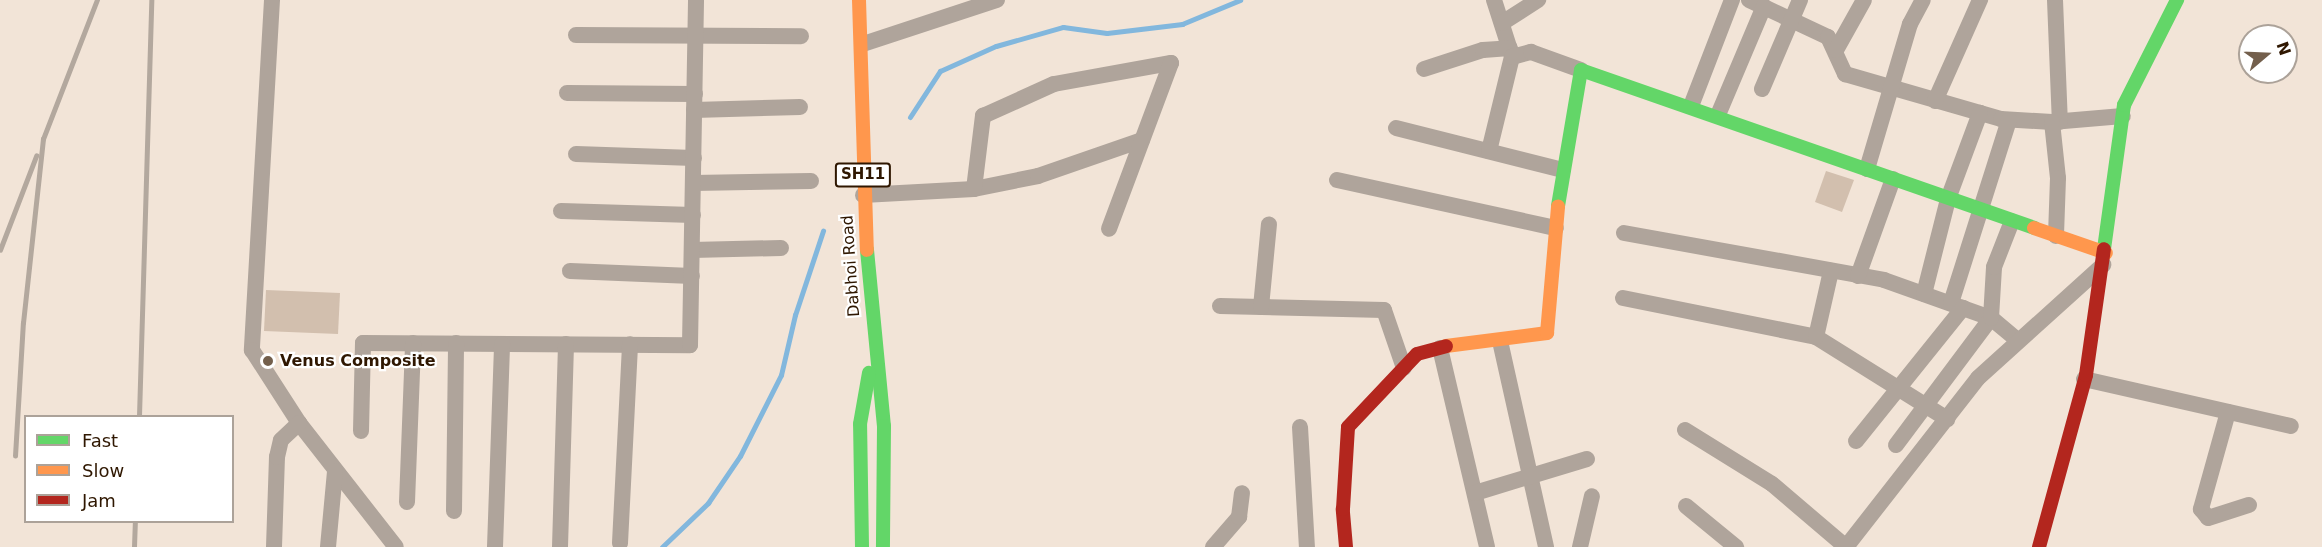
<!DOCTYPE html>
<style>
body{margin:0}
#map{position:relative;width:2322px;height:547px;overflow:hidden;background:#f2e4d7;font-family:"DejaVu Sans",sans-serif}
div>[style]{position:absolute}
.stream>*{height:5px;margin:-2.5px;padding:0 2.5px;transform-origin:2.5px;border-radius:2.5px;background:#82b7dd}
.building>*{inset:0;background:#d2bfae}
.street>*{height:16px;margin:-8px;padding:0 8px;transform-origin:8px;border-radius:8px;background:#afa49b}
.fast>*{height:14px;margin:-7px;padding:0 7px;transform-origin:7px;border-radius:7px;background:#63d668}
.slow>*{height:14px;margin:-7px;padding:0 7px;transform-origin:7px;border-radius:7px;background:#ff974d}
.jam>*{height:14px;margin:-7px;padding:0 7px;transform-origin:7px;border-radius:7px;background:#b3261e}
.rail>*{height:4.5px;margin:-2.25px;padding:0 2.25px;transform-origin:2.25px;border-radius:2.25px;background:#b3a89e}
.dots>*{width:16px;height:16px;translate:-50% -50%;box-sizing:border-box;border:3px solid #fff;border-radius:50%}
span{translate:-50% -50%;white-space:nowrap;text-align:center;line-height:1.15;-webkit-text-stroke:4.5px #fff;paint-order:stroke}
.shield-label span{padding:2px 4px;background:#fff;border:2px solid;border-radius:4px;-webkit-text-stroke-width:0}
.shield-label{font-size:15px;color:#2f1701;font-weight:700}
.street-label{font-size:16px;color:#2f1701}
.poi-label{font-size:16px;color:#2f1701;font-weight:700}
.left{translate:0 -50%;text-align:left}
.legend{position:absolute;left:24px;top:415px;width:210px;height:108px;box-sizing:border-box;background:#fff;border:2px solid #aca299;margin:0;padding:8px 10px;list-style:none;font-size:18px;color:#2f1701}
.legend li{display:flex;align-items:center;gap:12px;height:30px}
.legend b{width:30px;border:2px solid #aca299}
.north{position:absolute;left:2238px;top:24px;width:60px;height:60px;box-sizing:border-box;background:#fff;border:2px solid #aca299;border-radius:50%;rotate:71deg;font-size:16px;font-weight:700;line-height:24px;text-align:center;color:#2f1701}
.north::after{content:'';display:block;margin:auto;width:21px;height:27px;background:#735f4c;clip-path:polygon(50% 0,100% 100%,50% 72%,0 100%)}
</style>
<div id="map">
<div class="stream">
<i style="left:910px;top:117px;width:55px;rotate:-56.9deg"></i>
<i style="left:940px;top:71px;width:61px;rotate:-24.1deg"></i>
<i style="left:996px;top:46px;width:70px;rotate:-15.8deg"></i>
<i style="left:1063px;top:27px;width:44px;rotate:7.8deg"></i>
<i style="left:1107px;top:33px;width:76px;rotate:-6.8deg"></i>
<i style="left:1182px;top:24px;width:63px;rotate:-22.5deg"></i>
<i style="left:662px;top:547px;width:64px;rotate:-43.7deg"></i>
<i style="left:708px;top:503px;width:57px;rotate:-55.8deg"></i>
<i style="left:740px;top:456px;width:91px;rotate:-63.2deg"></i>
<i style="left:781px;top:375px;width:62px;rotate:-76.9deg"></i>
<i style="left:795px;top:315px;width:89px;rotate:-71.6deg"></i>
</div>
<div class="building">
<i style="clip-path:polygon(1826px 171px,1854px 180px,1842px 212px,1815px 202px)"></i>
<i style="clip-path:polygon(266px 290px,340px 293px,338px 334px,264px 331px)"></i>
</div>
<div class="street">
<i style="left:272px;top:0;width:351px;rotate:93.3deg"></i>
<i style="left:252px;top:350px;width:87px;rotate:57.2deg"></i>
<i style="left:299px;top:423px;width:157px;rotate:52deg"></i>
<i style="left:1494px;top:0;width:59px;rotate:72.2deg"></i>
<i style="left:1749px;top:0;width:87px;rotate:25.1deg"></i>
<i style="left:1828px;top:37px;width:41px;rotate:65.3deg"></i>
<i style="left:1845px;top:74px;width:162px;rotate:16.1deg"></i>
<i style="left:2001px;top:119px;width:51px;rotate:3.4deg"></i>
<i style="left:2052px;top:122px;width:71px;rotate:-4.8deg"></i>
<i style="left:2055px;top:0;width:122px;rotate:87.7deg"></i>
<i style="left:1502px;top:23px;width:43px;rotate:-32.6deg"></i>
<i style="left:576px;top:35px;width:225px;rotate:0.3deg"></i>
<i style="left:863px;top:44px;width:141px;rotate:-18.2deg"></i>
<i style="left:1836px;top:50px;width:57px;rotate:-60.8deg"></i>
<i style="left:1424px;top:69px;width:62px;rotate:-17.9deg"></i>
<i style="left:1483px;top:50px;width:27px;rotate:-4deg"></i>
<i style="left:1762px;top:89px;width:97px;rotate:-66.9deg"></i>
<i style="left:567px;top:93px;width:128px;rotate:0.4deg"></i>
<i style="left:1935px;top:101px;width:111px;rotate:-66deg"></i>
<i style="left:1691px;top:106px;width:114px;rotate:-68.9deg"></i>
<i style="left:694px;top:110px;width:106px;rotate:-1.6deg"></i>
<i style="left:1718px;top:115px;width:118px;rotate:-67.1deg"></i>
<i style="left:2052px;top:122px;width:56px;rotate:83.9deg"></i>
<i style="left:2058px;top:178px;width:58px;rotate:92deg"></i>
<i style="left:1396px;top:128px;width:172px;rotate:14.1deg"></i>
<i style="left:1489px;top:151px;width:97px;rotate:-76.3deg"></i>
<i style="left:1512px;top:57px;width:20px;rotate:-15deg"></i>
<i style="left:1531px;top:52px;width:53px;rotate:19.8deg"></i>
<i style="left:576px;top:154px;width:118px;rotate:1.9deg"></i>
<i style="left:1867px;top:169px;width:151px;rotate:-73.5deg"></i>
<i style="left:1910px;top:24px;width:27px;rotate:-62deg"></i>
<i style="left:1337px;top:180px;width:224px;rotate:12.4deg"></i>
<i style="left:693px;top:183px;width:118px;rotate:-1deg"></i>
<i style="left:974px;top:189px;width:65px;rotate:-11.5deg"></i>
<i style="left:1038px;top:176px;width:110px;rotate:-19.1deg"></i>
<i style="left:863px;top:195px;width:111px;rotate:-3.1deg"></i>
<i style="left:974px;top:189px;width:74px;rotate:-83deg"></i>
<i style="left:983px;top:116px;width:78px;rotate:-24.3deg"></i>
<i style="left:1054px;top:84px;width:119px;rotate:-10.2deg"></i>
<i style="left:1171px;top:63px;width:177px;rotate:110.5deg"></i>
<i style="left:561px;top:211px;width:132px;rotate:1.7deg"></i>
<i style="left:1624px;top:233px;width:264px;rotate:10.2deg"></i>
<i style="left:1884px;top:280px;width:114px;rotate:19.6deg"></i>
<i style="left:1991px;top:318px;width:33px;rotate:40deg"></i>
<i style="left:692px;top:250px;width:89px;rotate:-1.3deg"></i>
<i style="left:570px;top:271px;width:122px;rotate:2.3deg"></i>
<i style="left:1858px;top:276px;width:103px;rotate:-70.2deg"></i>
<i style="left:1924px;top:294px;width:98px;rotate:-75.8deg"></i>
<i style="left:1948px;top:199px;width:92px;rotate:-69.6deg"></i>
<i style="left:1623px;top:298px;width:197px;rotate:11.4deg"></i>
<i style="left:1816px;top:337px;width:155px;rotate:32deg"></i>
<i style="left:1951px;top:303px;width:192px;rotate:-72.4deg"></i>
<i style="left:1220px;top:306px;width:164px;rotate:1.4deg"></i>
<i style="left:1384px;top:310px;width:61px;rotate:71deg"></i>
<i style="left:1261px;top:307px;width:83px;rotate:-84.5deg"></i>
<i style="left:1816px;top:337px;width:68px;rotate:-77.2deg"></i>
<i style="left:1500px;top:341px;width:211px;rotate:77.4deg"></i>
<i style="left:1440px;top:348px;width:204px;rotate:76.7deg"></i>
<i style="left:2084px;top:379px;width:212px;rotate:12.8deg"></i>
<i style="left:2228px;top:412px;width:101px;rotate:105.6deg"></i>
<i style="left:2201px;top:509px;width:11px;rotate:52deg"></i>
<i style="left:2208px;top:518px;width:43px;rotate:-17.6deg"></i>
<i style="left:1300px;top:427px;width:120px;rotate:86.7deg"></i>
<i style="left:1685px;top:430px;width:102px;rotate:31.8deg"></i>
<i style="left:1772px;top:484px;width:97px;rotate:40.4deg"></i>
<i style="left:361px;top:431px;width:88px;rotate:-88.7deg"></i>
<i style="left:363px;top:343px;width:327px;rotate:0.4deg"></i>
<i style="left:690px;top:345px;width:345px;rotate:-89deg"></i>
<i style="left:1856px;top:441px;width:171px;rotate:-51.2deg"></i>
<i style="left:1896px;top:445px;width:159px;rotate:-53.2deg"></i>
<i style="left:1991px;top:318px;width:51px;rotate:-86.6deg"></i>
<i style="left:1994px;top:267px;width:49px;rotate:-68.6deg"></i>
<i style="left:1475px;top:493px;width:117px;rotate:-16.9deg"></i>
<i style="left:407px;top:502px;width:159px;rotate:-87.8deg"></i>
<i style="left:1686px;top:506px;width:65px;rotate:39.4deg"></i>
<i style="left:454px;top:511px;width:168px;rotate:-89.3deg"></i>
<i style="left:620px;top:543px;width:199px;rotate:-87.1deg"></i>
<i style="left:274px;top:547px;width:90px;rotate:-88.1deg"></i>
<i style="left:277px;top:457px;width:17px;rotate:-77deg"></i>
<i style="left:281px;top:440px;width:25px;rotate:-43deg"></i>
<i style="left:328px;top:547px;width:76px;rotate:-84.7deg"></i>
<i style="left:495px;top:547px;width:203px;rotate:-88deg"></i>
<i style="left:560px;top:547px;width:203px;rotate:-88.3deg"></i>
<i style="left:1213px;top:547px;width:40px;rotate:-49deg"></i>
<i style="left:1239px;top:517px;width:24px;rotate:-83deg"></i>
<i style="left:1580px;top:547px;width:52px;rotate:-76.8deg"></i>
<i style="left:1846px;top:547px;width:214px;rotate:-52deg"></i>
<i style="left:1978px;top:378px;width:169px;rotate:-42.1deg"></i>
</div>
<div class="fast">
<i style="left:1558px;top:206px;width:138px;rotate:-80.4deg"></i>
<i style="left:1581px;top:70px;width:480px;rotate:19.2deg"></i>
<i style="left:2104px;top:249px;width:145px;rotate:-82.1deg"></i>
<i style="left:2124px;top:105px;width:118px;rotate:-63.2deg"></i>
<i style="left:867px;top:250px;width:177px;rotate:84.5deg"></i>
<i style="left:884px;top:426px;width:121px;rotate:90.5deg"></i>
<i style="left:862px;top:547px;width:123px;rotate:-90.9deg"></i>
<i style="left:860px;top:424px;width:52px;rotate:-80deg"></i>
</div>
<div class="slow">
<i style="left:859px;top:0;width:250px;rotate:88.2deg"></i>
<i style="left:2034px;top:228px;width:76px;rotate:19.1deg"></i>
<i style="left:1446px;top:346px;width:102px;rotate:-7.3deg"></i>
<i style="left:1547px;top:333px;width:127px;rotate:-85deg"></i>
</div>
<div class="jam">
<i style="left:1346px;top:547px;width:38px;rotate:-95deg"></i>
<i style="left:1343px;top:509px;width:82px;rotate:-86.5deg"></i>
<i style="left:1348px;top:427px;width:100px;rotate:-46.6deg"></i>
<i style="left:1417px;top:354px;width:30px;rotate:-15deg"></i>
<i style="left:2039px;top:547px;width:178px;rotate:-74.7deg"></i>
<i style="left:2086px;top:375px;width:127px;rotate:-81.9deg"></i>
</div>
<div class="rail">
<i style="left:0;top:250px;width:101px;rotate:-69deg"></i>
<i style="left:139px;top:416px;width:416px;rotate:-88.3deg"></i>
<i style="left:15px;top:456px;width:133px;rotate:-86.6deg"></i>
<i style="left:23px;top:323px;width:185px;rotate:-83.8deg"></i>
<i style="left:43px;top:139px;width:149px;rotate:-68.8deg"></i>
<i style="left:134px;top:547px;width:25px;rotate:-88deg"></i>
</div>
<div class="dots">
<i style="left:268px;top:361px;background:#735f4c"></i>
</div>
<div class="shield-label">
<span style="left:863px;top:175px">SH11</span>
</div>
<div class="street-label">
<span style="left:851px;top:266px;rotate:-94deg">Dabhoi Road</span>
</div>
<div class="poi-label">
<span class="left" style="left:280px;top:361px">Venus Composite</span>
</div>
<ul class="legend">
<li><b style="height:8px;background:#63d668"></b>Fast</li>
<li><b style="height:8px;background:#ff974d"></b>Slow</li>
<li><b style="height:8px;background:#b3261e"></b>Jam</li>
</ul>
<div class="north">N</div>
</div>
